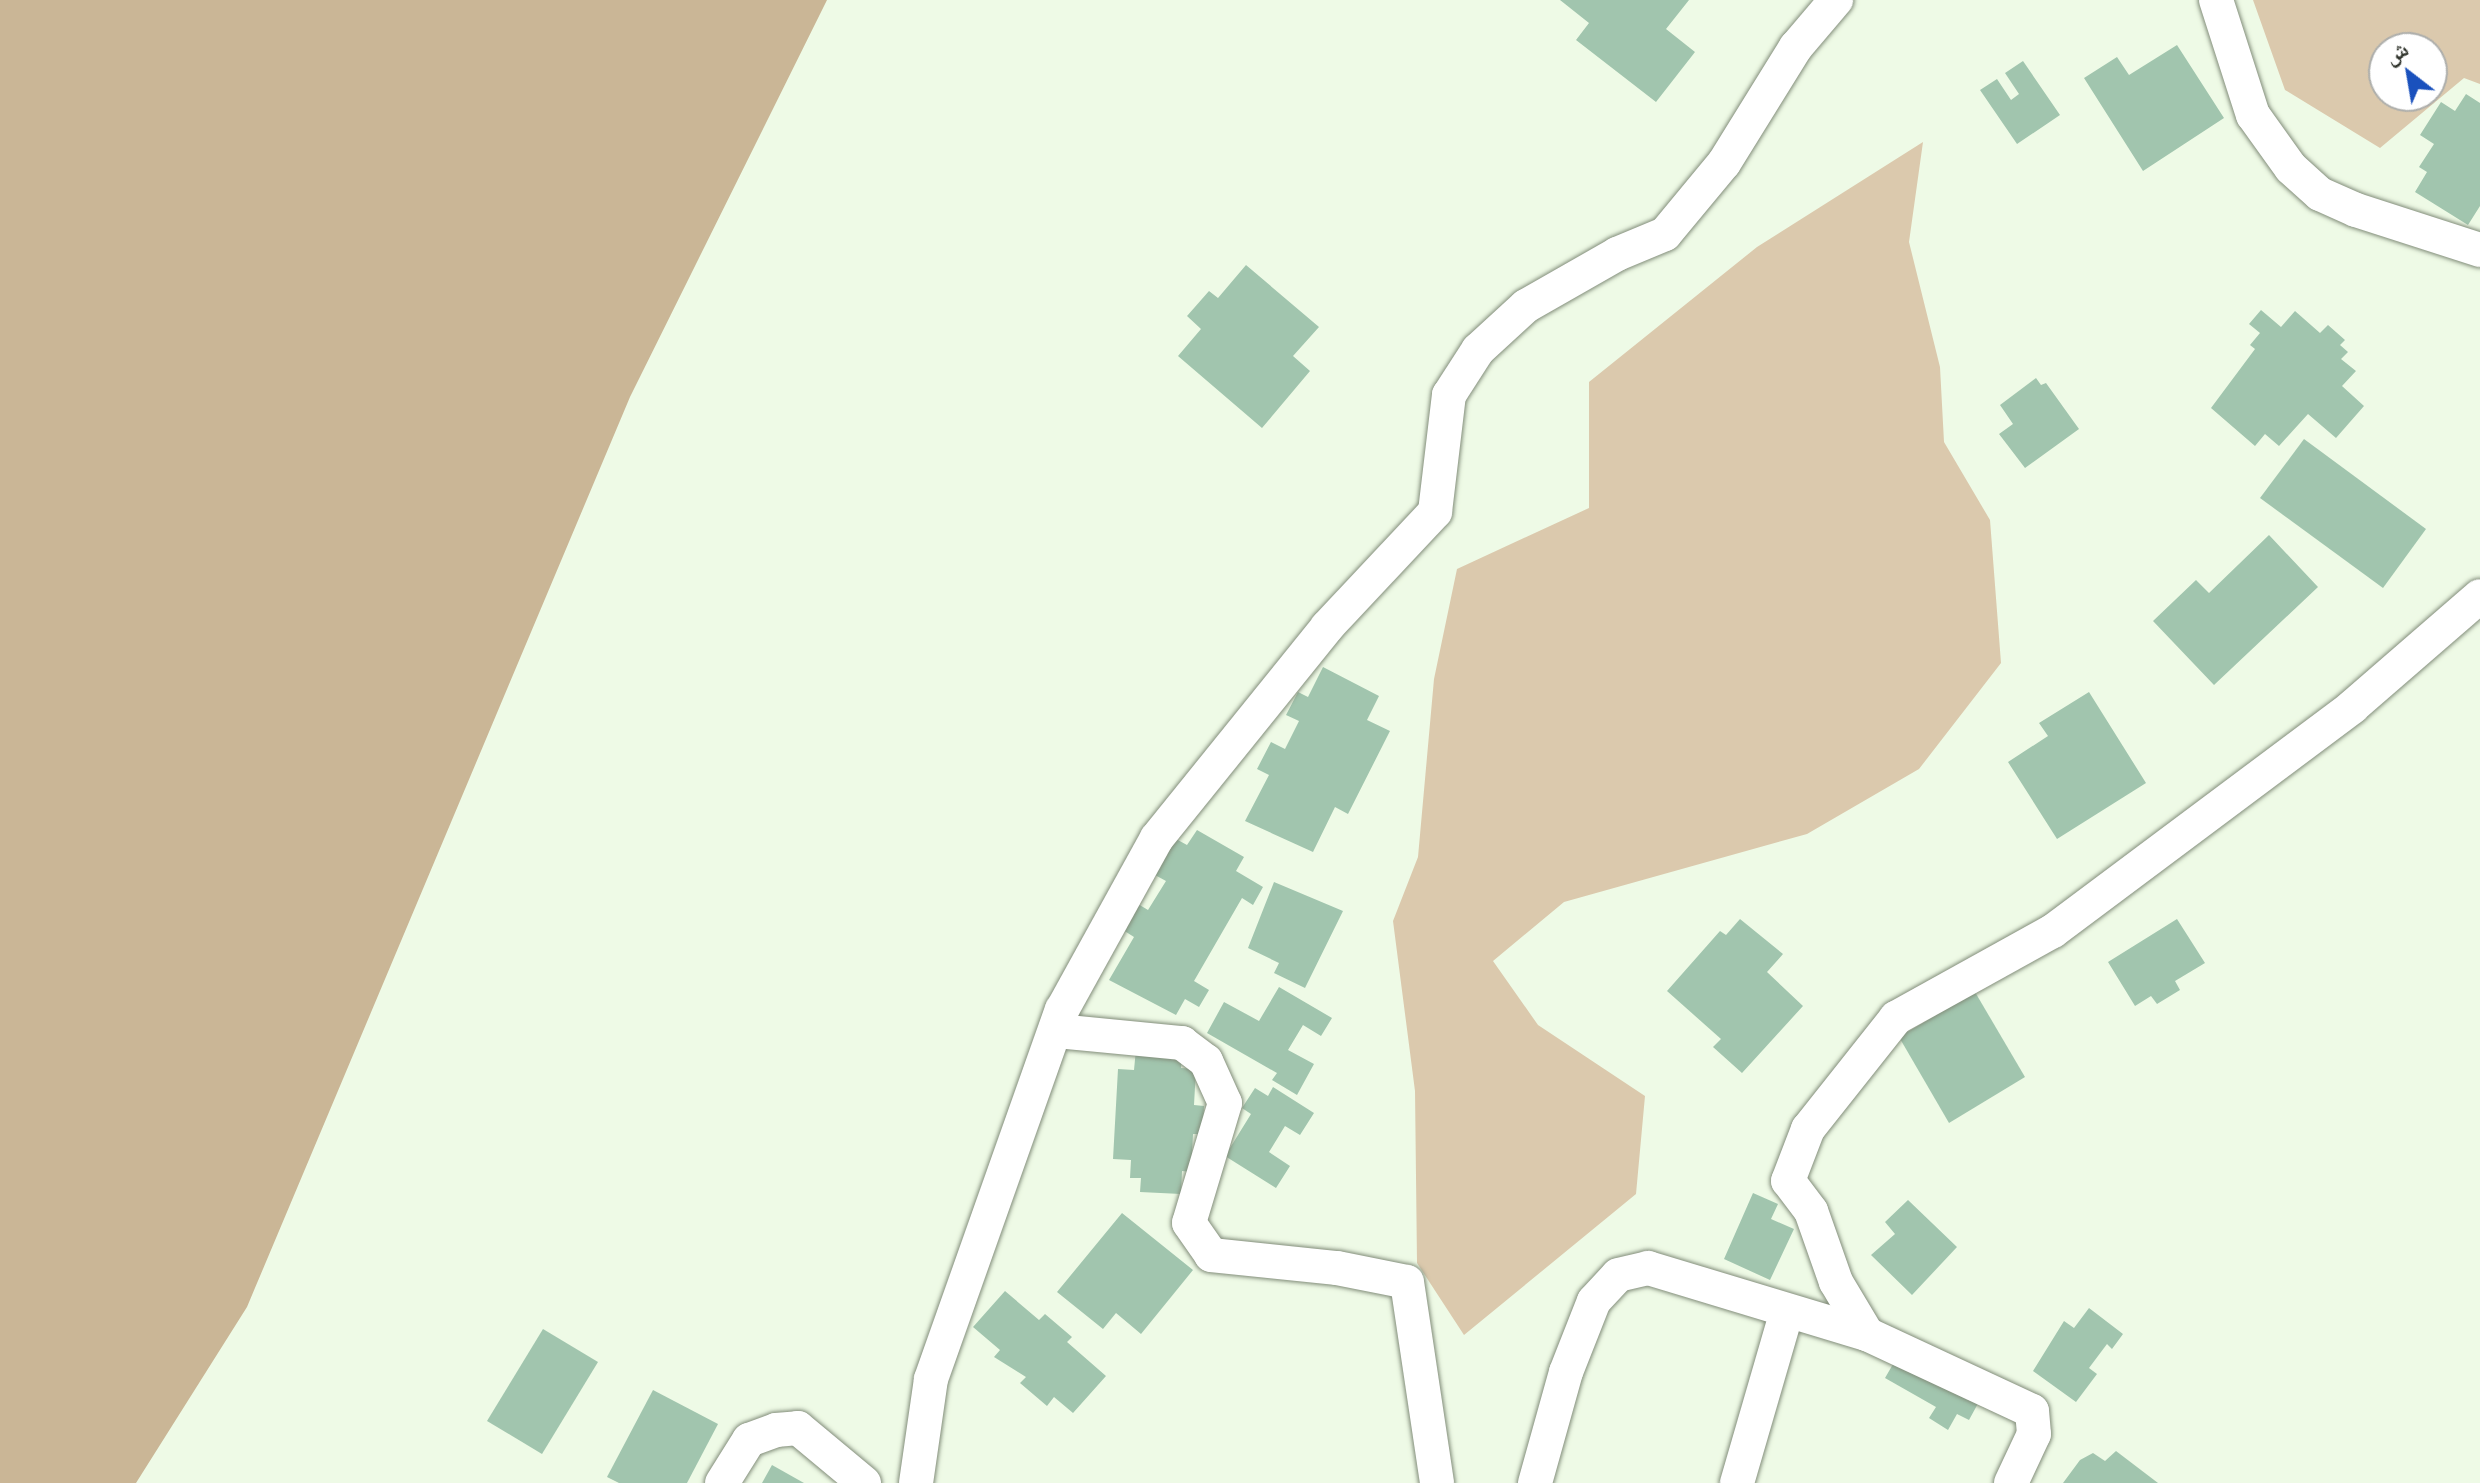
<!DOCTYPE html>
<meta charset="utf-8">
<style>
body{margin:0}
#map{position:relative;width:2480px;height:1483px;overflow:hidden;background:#eefae6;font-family:Figtree,"Noto Naskh Arabic",sans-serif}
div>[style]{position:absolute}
.green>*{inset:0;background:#dbc9ad}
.forest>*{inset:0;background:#cab696}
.building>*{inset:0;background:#a1c5ae}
.roads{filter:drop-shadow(0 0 2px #828d7a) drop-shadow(0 0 2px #828d7a)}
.street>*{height:34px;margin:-17px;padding:0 17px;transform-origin:17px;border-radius:17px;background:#fff}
span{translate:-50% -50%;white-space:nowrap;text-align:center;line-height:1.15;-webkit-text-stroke:7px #fff;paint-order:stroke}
.north{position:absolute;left:2368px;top:32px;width:80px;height:80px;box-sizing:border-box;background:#fff;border:2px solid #adaeab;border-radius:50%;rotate:329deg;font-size:22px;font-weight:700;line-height:32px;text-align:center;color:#31352d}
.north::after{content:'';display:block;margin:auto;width:28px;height:36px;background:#1a51bd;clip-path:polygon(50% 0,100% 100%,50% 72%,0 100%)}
</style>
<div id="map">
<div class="green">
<i style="clip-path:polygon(evenodd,2253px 0,2480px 0,2480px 84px,2464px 78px,2380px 148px,2285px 90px,2253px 0,2432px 48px,2432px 96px,2384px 96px,2384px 48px,2432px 48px)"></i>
<i style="clip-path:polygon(1923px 142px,1909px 242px,1940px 367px,1944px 442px,1990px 520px,2001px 663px,1919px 769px,1807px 834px,1564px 902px,1493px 961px,1538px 1025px,1645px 1096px,1636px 1194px,1464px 1335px,1417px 1263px,1415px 1091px,1393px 921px,1418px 857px,1434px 679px,1457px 569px,1589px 508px,1589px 382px,1757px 247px)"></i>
</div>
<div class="forest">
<i style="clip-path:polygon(0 0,827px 0,630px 397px,247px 1307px,136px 1483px,0 1483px)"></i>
</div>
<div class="building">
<i style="clip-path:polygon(1560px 0,1689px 0,1666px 29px,1695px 52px,1656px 102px,1576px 40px,1589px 23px)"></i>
<i style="clip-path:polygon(2177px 45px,2224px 118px,2143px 171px,2084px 78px,2117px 57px,2129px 75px)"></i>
<i style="clip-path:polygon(2023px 61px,2060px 115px,2017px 144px,1980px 90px,1997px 79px,2011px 100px,2019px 94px,2005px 73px)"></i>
<i style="clip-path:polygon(2466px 94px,2480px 103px,2480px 206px,2468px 225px,2415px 192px,2427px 172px,2419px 167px,2434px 144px,2420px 135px,2441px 102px,2455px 111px)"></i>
<i style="clip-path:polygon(1246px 265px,1319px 327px,1293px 356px,1310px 371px,1262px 428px,1178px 356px,1201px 329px,1187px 316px,1209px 291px,1218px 298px)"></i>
<i style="clip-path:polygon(2261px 310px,2281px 327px,2295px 311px,2320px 333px,2328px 325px,2345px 340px,2340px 345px,2348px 352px,2341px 359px,2356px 371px,2342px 386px,2364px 406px,2336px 438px,2308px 414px,2279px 446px,2265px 434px,2255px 446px,2211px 408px,2255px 349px,2250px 345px,2260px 333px,2249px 324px)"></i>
<i style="clip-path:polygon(2036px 378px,2041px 385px,2046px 383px,2079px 429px,2025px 468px,1999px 434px,2013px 424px,2000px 405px)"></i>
<i style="clip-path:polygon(2304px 439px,2426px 529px,2383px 588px,2260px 498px)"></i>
<i style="clip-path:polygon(2269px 535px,2318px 587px,2214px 685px,2153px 621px,2196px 580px,2209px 593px)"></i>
<i style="clip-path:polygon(1323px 667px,1379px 696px,1367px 720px,1390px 731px,1348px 814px,1335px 807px,1313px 852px,1245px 821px,1269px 775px,1257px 769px,1271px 742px,1285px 749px,1299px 721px,1286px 715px,1298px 692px,1308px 697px)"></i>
<i style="clip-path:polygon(2089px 692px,2146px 783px,2057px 839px,2008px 762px,2048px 736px,2039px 723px)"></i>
<i style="clip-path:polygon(1197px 830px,1244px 857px,1236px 871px,1263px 887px,1253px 905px,1242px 898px,1194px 981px,1209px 990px,1199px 1007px,1185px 999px,1176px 1015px,1109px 980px,1134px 937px,1123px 930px,1138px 904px,1148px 910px,1166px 881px,1155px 875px,1176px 839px,1187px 845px)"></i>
<i style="clip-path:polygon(1274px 882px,1343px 911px,1305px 988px,1274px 973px,1279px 963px,1248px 948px)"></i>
<i style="clip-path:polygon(1740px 919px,1783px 954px,1767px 972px,1803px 1006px,1742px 1073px,1713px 1047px,1721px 1039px,1667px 991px,1720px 931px,1726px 935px)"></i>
<i style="clip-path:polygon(2177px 919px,2205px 963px,2175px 981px,2180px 990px,2157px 1004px,2151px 996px,2135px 1006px,2108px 962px)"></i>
<i style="clip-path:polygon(1279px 987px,1332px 1018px,1321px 1036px,1303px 1025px,1288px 1050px,1314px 1064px,1297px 1095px,1272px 1080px,1277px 1073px,1207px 1033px,1224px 1002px,1259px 1021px)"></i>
<i style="clip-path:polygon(1975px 992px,2025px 1077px,1949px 1123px,1899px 1037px)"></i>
<i style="clip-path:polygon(1136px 1049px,1182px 1052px,1181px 1068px,1196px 1069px,1194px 1105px,1204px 1106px,1203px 1134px,1193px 1134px,1191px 1172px,1182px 1171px,1181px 1194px,1140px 1192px,1141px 1178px,1130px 1178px,1131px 1160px,1113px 1159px,1118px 1069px,1134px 1070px)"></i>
<i style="clip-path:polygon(1273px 1087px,1314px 1113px,1300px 1135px,1285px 1126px,1269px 1152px,1290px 1166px,1276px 1188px,1225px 1156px,1251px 1114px,1242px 1108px,1255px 1088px,1268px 1096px)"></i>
<i style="clip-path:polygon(1753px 1193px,1778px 1204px,1771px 1219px,1794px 1229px,1770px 1280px,1724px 1259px)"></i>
<i style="clip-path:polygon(1908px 1200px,1957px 1247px,1912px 1295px,1871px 1255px,1895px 1234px,1885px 1222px)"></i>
<i style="clip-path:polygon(1122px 1213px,1193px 1270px,1141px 1334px,1116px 1313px,1103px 1329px,1057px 1292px)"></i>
<i style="clip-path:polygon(1005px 1291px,1039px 1320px,1045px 1314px,1072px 1337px,1067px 1342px,1106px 1376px,1073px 1413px,1054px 1397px,1047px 1406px,1020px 1383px,1026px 1377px,994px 1357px,1000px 1350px,973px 1327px)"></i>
<i style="clip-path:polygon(2089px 1308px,2123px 1334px,2112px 1349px,2107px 1344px,2089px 1368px,2097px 1374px,2076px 1402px,2033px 1371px,2064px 1321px,2074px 1328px)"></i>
<i style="clip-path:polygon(543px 1329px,598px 1362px,542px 1454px,487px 1421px)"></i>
<i style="clip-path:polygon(1900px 1352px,1981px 1398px,1969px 1420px,1957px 1414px,1948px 1430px,1929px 1418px,1936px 1407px,1885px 1378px)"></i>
<i style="clip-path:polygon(653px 1390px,718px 1424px,687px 1483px,619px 1483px,607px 1477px)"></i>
<i style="clip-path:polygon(2116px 1451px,2158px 1483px,2063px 1483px,2080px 1460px,2093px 1453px,2105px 1461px)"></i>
<i style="clip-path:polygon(772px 1465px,804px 1483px,762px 1483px)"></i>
</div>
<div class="roads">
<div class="street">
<i style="left:2216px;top:0;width:121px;rotate:72.2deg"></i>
<i style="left:2253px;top:115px;width:65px;rotate:54.4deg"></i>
<i style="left:2291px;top:168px;width:39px;rotate:42deg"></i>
<i style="left:2320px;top:194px;width:39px;rotate:24deg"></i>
<i style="left:2356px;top:210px;width:130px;rotate:17.9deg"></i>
<i style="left:1057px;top:1031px;width:126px;rotate:5.5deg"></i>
<i style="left:1182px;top:1043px;width:30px;rotate:37deg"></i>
<i style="left:1206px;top:1061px;width:46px;rotate:65.7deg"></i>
<i style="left:1225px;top:1103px;width:125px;rotate:106.7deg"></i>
<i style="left:1189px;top:1223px;width:39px;rotate:55deg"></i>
<i style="left:1211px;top:1255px;width:127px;rotate:5.9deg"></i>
<i style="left:1337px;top:1268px;width:71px;rotate:11.3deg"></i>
<i style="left:1407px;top:1282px;width:203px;rotate:81.5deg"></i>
<i style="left:722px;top:1483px;width:51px;rotate:-57.9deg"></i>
<i style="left:749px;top:1440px;width:29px;rotate:-20deg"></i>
<i style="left:776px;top:1430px;width:22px;rotate:-5deg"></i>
<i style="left:798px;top:1428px;width:86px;rotate:39.8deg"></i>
<i style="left:916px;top:1483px;width:105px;rotate:-81.8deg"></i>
<i style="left:931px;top:1379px;width:392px;rotate:-70.5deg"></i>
<i style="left:1062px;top:1010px;width:196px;rotate:-61.1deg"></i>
<i style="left:1157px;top:838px;width:271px;rotate:-51.1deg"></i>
<i style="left:1327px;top:627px;width:158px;rotate:-46.8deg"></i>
<i style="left:1435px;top:512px;width:118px;rotate:-83.2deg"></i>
<i style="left:1449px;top:395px;width:54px;rotate:-57.2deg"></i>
<i style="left:1478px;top:350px;width:65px;rotate:-42.5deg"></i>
<i style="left:1526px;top:306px;width:105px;rotate:-29.7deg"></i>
<i style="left:1617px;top:254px;width:52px;rotate:-22.6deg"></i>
<i style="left:1665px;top:234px;width:92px;rotate:-50.3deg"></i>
<i style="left:1724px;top:163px;width:137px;rotate:-58.2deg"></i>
<i style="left:1796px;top:47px;width:62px;rotate:-49.6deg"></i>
<i style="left:1535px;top:1483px;width:115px;rotate:-74.4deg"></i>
<i style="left:1566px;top:1372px;width:76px;rotate:-68.5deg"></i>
<i style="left:1594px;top:1301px;width:35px;rotate:-47deg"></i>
<i style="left:1618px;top:1275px;width:31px;rotate:-13deg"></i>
<i style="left:1648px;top:1268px;width:229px;rotate:16.8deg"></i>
<i style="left:1737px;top:1483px;width:179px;rotate:-73.8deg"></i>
<i style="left:2011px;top:1483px;width:54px;rotate:-64.9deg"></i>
<i style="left:2034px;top:1434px;width:23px;rotate:-95deg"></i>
<i style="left:2032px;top:1411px;width:182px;rotate:-155deg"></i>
<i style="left:1867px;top:1334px;width:61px;rotate:-120.8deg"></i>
<i style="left:1836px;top:1282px;width:75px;rotate:-109.4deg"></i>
<i style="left:1811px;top:1211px;width:38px;rotate:-127deg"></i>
<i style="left:1788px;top:1181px;width:56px;rotate:-69deg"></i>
<i style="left:1808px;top:1129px;width:142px;rotate:-51.6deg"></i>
<i style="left:1896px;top:1018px;width:179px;rotate:-29deg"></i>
<i style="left:2053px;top:931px;width:374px;rotate:-36.8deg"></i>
<i style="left:2352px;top:707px;width:169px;rotate:-40.9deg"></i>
</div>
</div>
<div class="north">ش</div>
</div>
